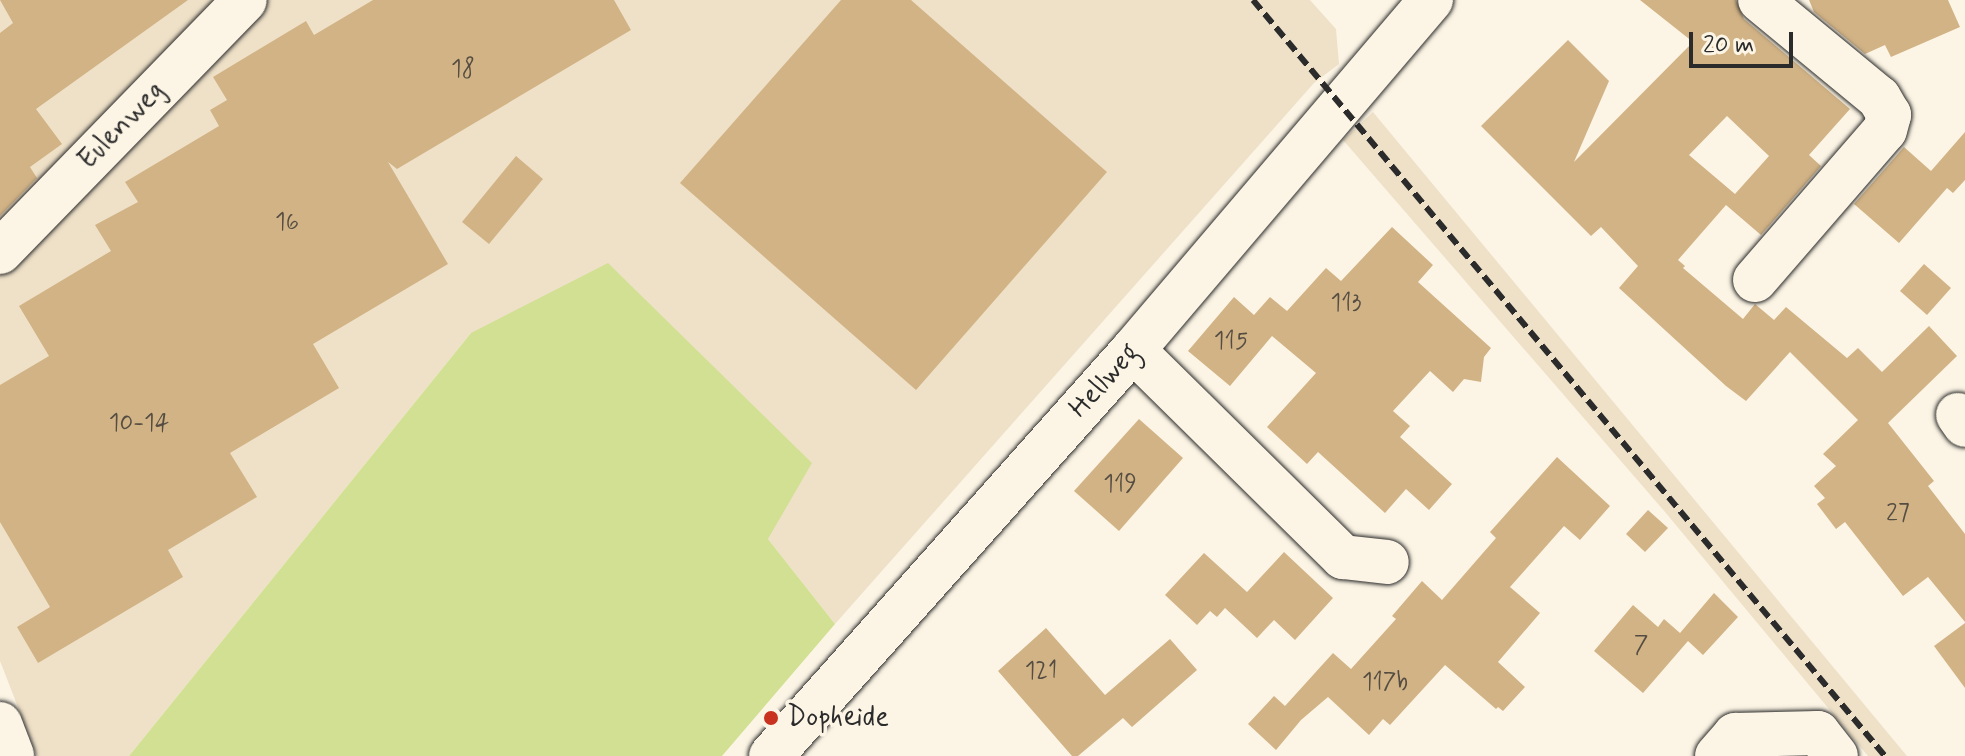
<!DOCTYPE html>
<style>
body{margin:0}
#map{position:relative;width:1965px;height:756px;overflow:hidden;background:#fcf5e5;font-family:Mynerve,sans-serif}
div>[style]{position:absolute}
.built>*{inset:0;background:#efe1c8}
.green>*{inset:0;background:#d2e094}
.building>*{inset:0;background:#d2b386}
.roads{filter:drop-shadow(0 0 2px #2b2b2b) drop-shadow(0 0 2px #2b2b2b)}
.minor>*{height:44px;margin:-22px;padding:0 22px;transform-origin:22px;border-radius:22px;background:#fcf5e5}
.rail>*{height:6px;margin-top:-3px;transform-origin:0;background:repeating-linear-gradient(90deg,#2b2b2b 0 12px,transparent 0 18px)}
.dots>*{width:22px;height:22px;translate:-50% -50%;box-sizing:border-box;border:4px solid #fcf5e5;border-radius:50%}
span{translate:-50% -50%;white-space:nowrap;text-align:center;line-height:1.15;-webkit-text-stroke:7px #fcf5e5;paint-order:stroke}
.number-label{font-size:24px;color:#554d42}
.number-label span{-webkit-text-stroke-width:0}
.street-label{font-size:28px;color:#2b2b2b}
.poi-label{font-size:28px;color:#2b2b2b}
.left{translate:0 -50%;text-align:left}
.scale{position:absolute;left:1689px;top:32px;width:104px;height:36px;box-sizing:border-box;border:4px solid #2b2b2b;border-top:0;padding-left:10px;font-size:24px;line-height:28px;white-space:nowrap;color:#2b2b2b;-webkit-text-stroke:6px #fcf5e5;paint-order:stroke}
</style>
<div id="map">
<div class="built">
<i style="clip-path:polygon(0 0,1310px 0,1336px 29px,1339px 64px,1314px 83px,835px 624px,768px 539px,471px 333px,129px 756px,37px 756px,0 661px)"></i>
<i style="clip-path:polygon(1373px 112px,1907px 756px,1868px 756px,1665px 512px,1343px 140px)"></i>
</div>
<div class="green">
<i style="clip-path:polygon(608px 263px,812px 463px,768px 539px,835px 624px,722px 756px,129px 756px,471px 333px)"></i>
</div>
<div class="building">
<i style="clip-path:polygon(0 0,188px 0,36px 109px,62px 144px,30px 167px,37px 178px,0 216px,0 33px,13px 23px)"></i>
<i style="clip-path:polygon(373px 0,614px 0,631px 30px,397px 169px,388px 162px,448px 264px,313px 344px,339px 388px,230px 453px,257px 497px,168px 550px,183px 577px,38px 663px,17px 627px,50px 607px,0 522px,0 385px,49px 356px,19px 306px,111px 251px,95px 225px,138px 202px,125px 182px,219px 126px,210px 110px,227px 100px,213px 77px,306px 21px,314px 35px)"></i>
<i style="clip-path:polygon(841px 0,911px 0,1107px 172px,916px 390px,680px 183px)"></i>
<i style="clip-path:polygon(evenodd,1640px 0,1736px 0,1744px 19px,1850px 109px,1809px 155px,1821px 166px,1761px 235px,1726px 205px,1678px 260px,1685px 266px,1683px 268px,1743px 319px,1755px 304px,1774px 320px,1786px 307px,1847px 358px,1858px 348px,1882px 372px,1929px 326px,1957px 356px,1888px 423px,1934px 481px,1928px 486px,1965px 534px,1965px 622px,1928px 577px,1903px 596px,1845px 522px,1836px 529px,1817px 504px,1825px 498px,1814px 486px,1836px 466px,1823px 454px,1858px 420px,1790px 352px,1746px 401px,1726px 386px,1619px 288px,1638px 266px,1601px 227px,1591px 236px,1481px 126px,1568px 40px,1609px 81px,1574px 162px,1693px 42px,1640px 0,1727px 116px,1769px 156px,1735px 194px,1689px 155px,1727px 116px)"></i>
<i style="clip-path:polygon(1809px 0,1948px 0,1960px 27px,1891px 57px,1885px 45px,1865px 54px,1814px 12px)"></i>
<i style="clip-path:polygon(1965px 132px,1965px 180px,1953px 193px,1947px 188px,1899px 243px,1854px 204px,1904px 147px,1931px 171px)"></i>
<i style="clip-path:polygon(516px 156px,543px 179px,489px 244px,462px 222px)"></i>
<i style="clip-path:polygon(1392px 227px,1433px 265px,1418px 282px,1491px 348px,1484px 357px,1481px 382px,1464px 379px,1453px 392px,1430px 371px,1393px 411px,1410px 426px,1400px 437px,1452px 484px,1429px 510px,1406px 489px,1385px 513px,1318px 452px,1307px 464px,1267px 427px,1316px 373px,1272px 336px,1230px 386px,1188px 351px,1234px 297px,1254px 315px,1270px 297px,1287px 311px,1326px 268px,1341px 281px)"></i>
<i style="clip-path:polygon(1924px 264px,1951px 288px,1927px 315px,1900px 291px)"></i>
<i style="clip-path:polygon(1139px 419px,1183px 458px,1119px 531px,1074px 491px)"></i>
<i style="clip-path:polygon(1557px 457px,1610px 506px,1580px 540px,1564px 526px,1510px 587px,1540px 613px,1498px 662px,1525px 687px,1503px 711px,1498px 707px,1496px 709px,1445px 665px,1390px 725px,1383px 719px,1369px 735px,1328px 697px,1301px 720px,1276px 750px,1248px 724px,1274px 696px,1285px 706px,1333px 653px,1351px 669px,1396px 619px,1392px 616px,1422px 581px,1442px 600px,1496px 538px,1490px 532px)"></i>
<i style="clip-path:polygon(1648px 510px,1668px 528px,1645px 552px,1626px 534px)"></i>
<i style="clip-path:polygon(1284px 552px,1333px 598px,1295px 640px,1274px 620px,1257px 638px,1225px 608px,1217px 617px,1210px 611px,1197px 625px,1165px 595px,1204px 553px,1247px 592px)"></i>
<i style="clip-path:polygon(1714px 593px,1738px 617px,1703px 655px,1688px 641px,1643px 693px,1594px 651px,1633px 605px,1658px 627px,1664px 619px,1680px 633px)"></i>
<i style="clip-path:polygon(1965px 623px,1965px 688px,1934px 646px)"></i>
<i style="clip-path:polygon(1046px 628px,1105px 695px,1170px 639px,1197px 670px,1132px 727px,1123px 718px,1078px 756px,1072px 756px,998px 671px)"></i>
</div>
<div class="roads">
<div class="minor">
<i style="left:0;top:252px;width:351px;rotate:-45.8deg"></i>
<i style="left:1755px;top:280px;width:198px;rotate:-49.1deg"></i>
<i style="left:1885px;top:130px;width:16px;rotate:-75deg"></i>
<i style="left:1889px;top:115px;width:20px;rotate:-120deg"></i>
<i style="left:1879px;top:98px;width:154px;rotate:-140.5deg"></i>
<i style="left:1133px;top:350px;width:295px;rotate:44.6deg"></i>
<i style="left:1343px;top:557px;width:44px;rotate:6.5deg"></i>
<i style="left:1958px;top:415px;width:12px;rotate:55deg"></i>
<i style="left:0;top:724px;width:34px;rotate:69deg"></i>
<i style="left:771px;top:756px;width:544px;rotate:-48.28deg"></i>
<i style="left:1133px;top:350px;width:460px;rotate:-49.6deg"></i>
<i style="left:1717px;top:756px;width:28px;rotate:-49deg"></i>
<i style="left:1735px;top:735px;width:83px;rotate:-1.4deg"></i>
<i style="left:1818px;top:733px;width:29px;rotate:52deg"></i>
</div>
</div>
<div class="rail">
<i style="left:1253px;top:0;width:985px;rotate:50.11deg"></i>
</div>
<div class="dots">
<i style="left:771px;top:718px;background:#c8321e"></i>
</div>
<div class="number-label">
<span style="left:463px;top:70px">18</span>
<span style="left:287px;top:223px">16</span>
<span style="left:1346px;top:304px">113</span>
<span style="left:1231px;top:342px">115</span>
<span style="left:139px;top:424px">10-14</span>
<span style="left:1120px;top:485px">119</span>
<span style="left:1898px;top:514px">27</span>
<span style="left:1641px;top:646px">7</span>
<span style="left:1041px;top:672px">121</span>
<span style="left:1385px;top:683px">117b</span>
</div>
<div class="street-label">
<span style="left:122px;top:126px;rotate:-46deg">Eulenweg</span>
<span style="left:1105px;top:381px;rotate:-48deg">Hellweg</span>
</div>
<div class="poi-label">
<span class="left" style="left:787px;top:718px">Dopheide</span>
</div>
<div class="scale">20 m</div>
</div>
